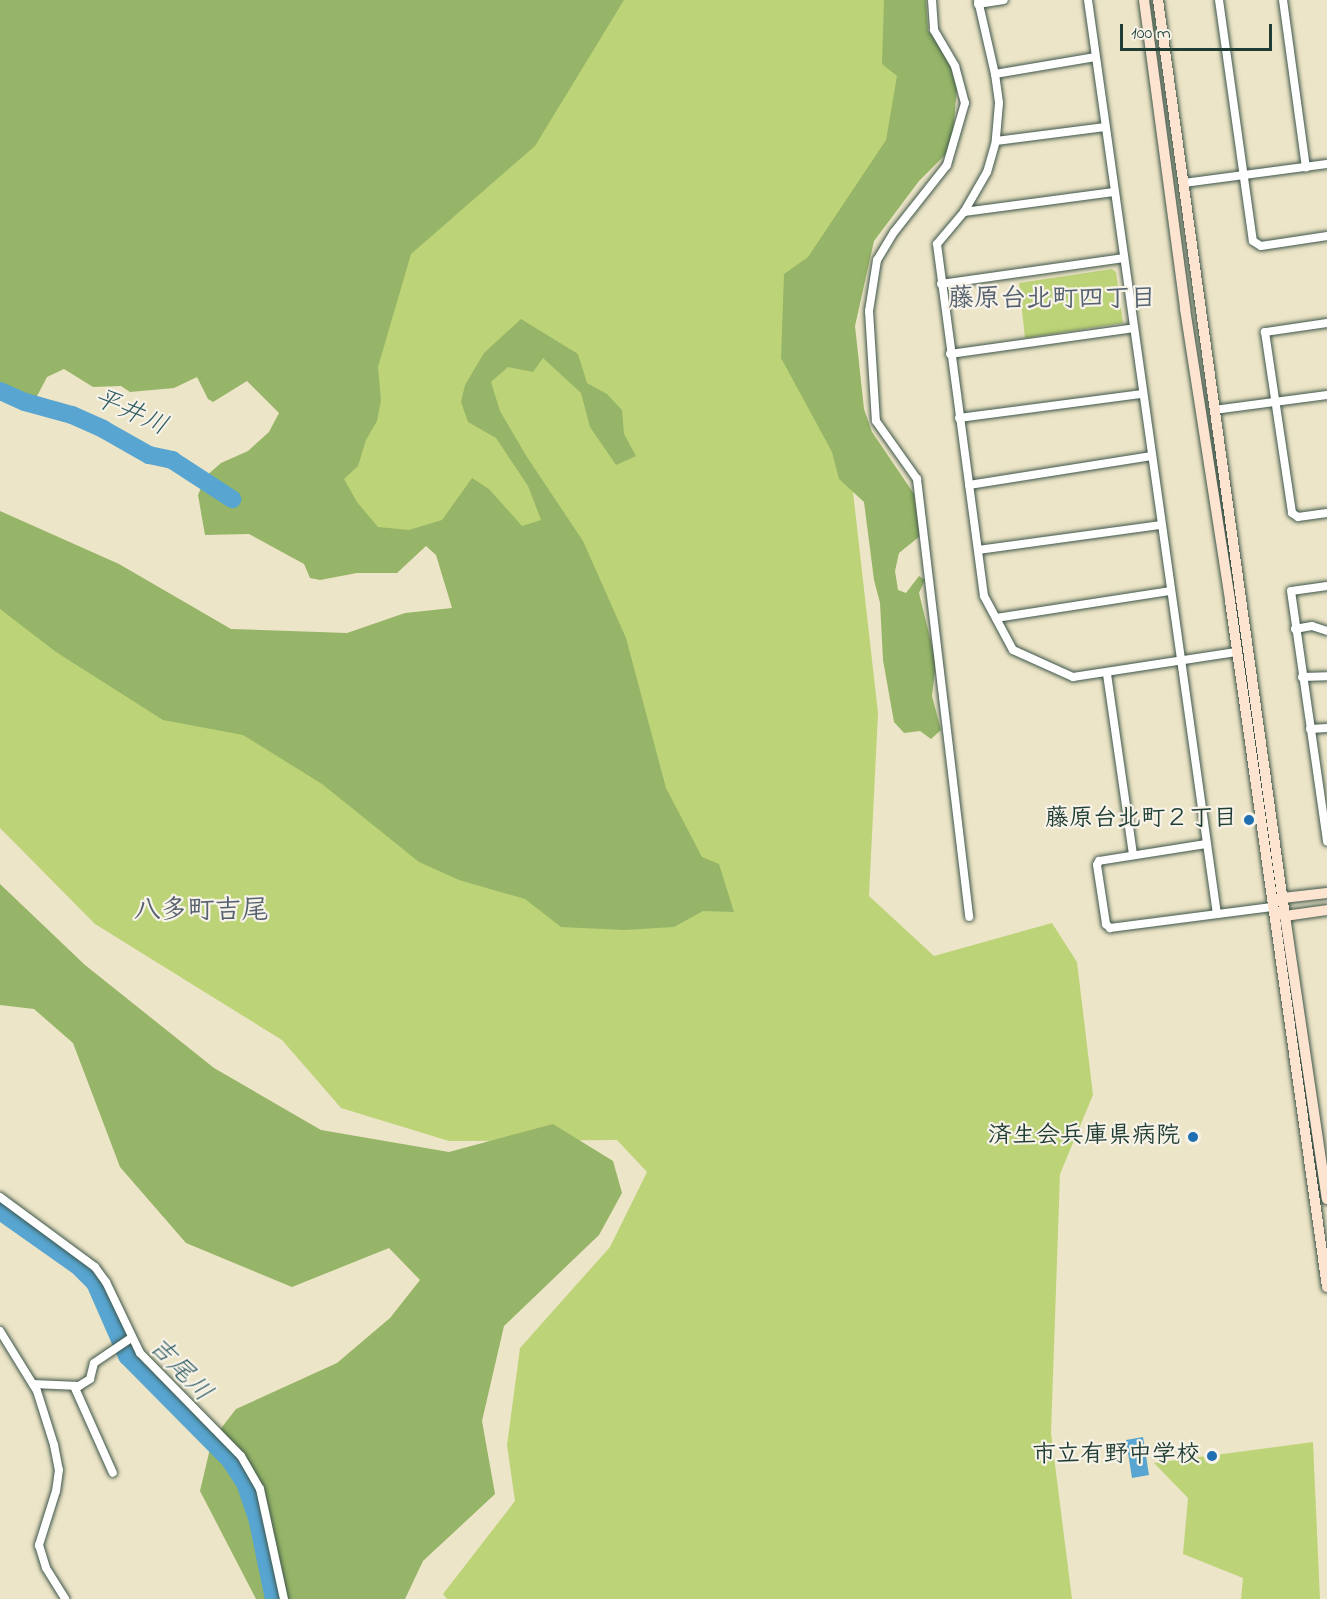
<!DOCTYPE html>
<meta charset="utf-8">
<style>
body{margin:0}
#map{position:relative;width:1327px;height:1599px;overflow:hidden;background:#ede5c7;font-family:"Indie Flower","Klee One",sans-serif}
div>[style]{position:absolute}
.green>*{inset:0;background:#bdd378}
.forest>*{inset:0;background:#96b568}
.water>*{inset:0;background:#57a5d0}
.river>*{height:18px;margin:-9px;padding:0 9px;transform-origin:9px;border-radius:9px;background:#57a5d0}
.roads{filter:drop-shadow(0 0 2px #3e564a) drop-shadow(0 0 2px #3e564a)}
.street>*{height:8px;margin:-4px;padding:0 4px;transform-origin:4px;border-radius:4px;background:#fff}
.secondary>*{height:10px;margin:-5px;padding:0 5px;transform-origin:5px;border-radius:5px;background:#fde4d1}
.dots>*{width:16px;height:16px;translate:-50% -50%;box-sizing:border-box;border:3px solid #f7f3e8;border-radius:50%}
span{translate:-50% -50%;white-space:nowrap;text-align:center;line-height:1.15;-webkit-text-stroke:4.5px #f7f3e8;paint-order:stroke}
.poi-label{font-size:24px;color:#1f3d34;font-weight:700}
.right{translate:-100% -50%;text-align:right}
.neighbourhood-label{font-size:26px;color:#566270;font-weight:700}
.water-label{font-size:26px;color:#305c63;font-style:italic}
.quarter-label{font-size:27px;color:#566270;font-weight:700}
.scale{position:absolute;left:1120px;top:24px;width:152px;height:27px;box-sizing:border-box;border:3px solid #1f3d34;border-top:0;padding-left:8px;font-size:18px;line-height:21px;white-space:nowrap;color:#1f3d34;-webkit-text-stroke:4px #f7f3e8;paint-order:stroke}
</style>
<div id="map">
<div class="green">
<i style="clip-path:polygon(594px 0,909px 0,895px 137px,825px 244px,878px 713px,869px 896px,934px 956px,1052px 923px,1077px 962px,1093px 1095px,1060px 1174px,1051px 1433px,1072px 1599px,447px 1599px,443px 1594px,515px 1501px,507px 1445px,520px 1348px,610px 1247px,647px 1172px,617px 1140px,449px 1141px,341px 1108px,282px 1040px,95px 924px,0 828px,0 597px,349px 680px,484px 660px,457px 531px,321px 545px,341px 300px)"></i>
<i style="clip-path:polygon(1112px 269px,1116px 272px,1123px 323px,1025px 338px,1019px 283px)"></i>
<i style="clip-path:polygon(1313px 1442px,1320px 1599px,1241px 1599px,1243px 1578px,1183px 1554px,1188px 1498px,1154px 1463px)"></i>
</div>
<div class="forest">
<i style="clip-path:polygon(0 0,624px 0,535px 146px,411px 254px,378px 367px,381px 400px,377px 421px,366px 440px,358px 466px,344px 479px,357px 502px,378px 527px,409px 530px,442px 520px,472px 478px,489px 489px,522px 526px,541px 520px,528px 486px,496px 438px,468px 422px,461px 402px,465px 385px,484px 353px,521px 319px,578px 354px,587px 383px,607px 394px,622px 410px,624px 434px,636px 456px,616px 465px,590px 427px,581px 393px,543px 358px,533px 372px,508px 367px,491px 382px,500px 411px,527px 457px,583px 541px,626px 638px,666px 788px,702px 857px,719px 864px,734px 912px,703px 911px,674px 927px,624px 930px,561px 927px,525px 899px,459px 880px,419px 862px,322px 784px,243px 735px,163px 720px,56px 652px,0 609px,0 511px,119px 564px,231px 629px,347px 633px,405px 613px,452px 608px,436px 555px,426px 546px,397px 573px,357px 573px,320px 580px,310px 578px,304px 564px,249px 534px,205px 535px,198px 495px,206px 476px,221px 463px,248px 451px,269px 432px,279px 413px,247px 381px,213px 402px,208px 399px,197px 377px,174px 388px,130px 392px,121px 386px,93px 387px,64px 369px,47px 377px,35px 400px,0 386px)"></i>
<i style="clip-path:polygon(884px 0,926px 0,928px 30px,949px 62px,957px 88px,953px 133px,947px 153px,919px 181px,874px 241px,855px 326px,864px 409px,872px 432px,914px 494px,920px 536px,899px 553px,895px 571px,898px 590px,906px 593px,919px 576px,925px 580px,919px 593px,936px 662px,932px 696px,941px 730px,931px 739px,920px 731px,904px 733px,894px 722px,883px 660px,880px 603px,874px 580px,864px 502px,839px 479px,832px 452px,781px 358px,784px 274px,808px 257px,886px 140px,897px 76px,882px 64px)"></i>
<i style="clip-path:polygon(0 884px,85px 965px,214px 1068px,321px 1130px,449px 1152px,553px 1124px,613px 1161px,622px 1193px,599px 1235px,504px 1326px,482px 1421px,495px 1494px,423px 1561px,405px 1599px,256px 1599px,200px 1491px,212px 1440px,236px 1409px,337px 1363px,390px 1318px,420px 1280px,389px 1248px,292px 1287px,186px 1243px,120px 1167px,73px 1043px,34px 1009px,0 1005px)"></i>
</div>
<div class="water">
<i style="clip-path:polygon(1143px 1437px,1149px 1475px,1132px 1478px,1126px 1440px)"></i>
</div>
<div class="river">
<i style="left:0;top:391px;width:27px;rotate:24deg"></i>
<i style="left:25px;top:402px;width:49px;rotate:15.5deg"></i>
<i style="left:72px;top:415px;width:34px;rotate:24deg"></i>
<i style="left:103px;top:429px;width:53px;rotate:29.5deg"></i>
<i style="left:149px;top:455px;width:24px;rotate:12deg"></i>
<i style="left:172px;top:460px;width:72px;rotate:33deg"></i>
<i style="left:0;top:1211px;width:95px;rotate:35.2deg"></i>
<i style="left:78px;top:1266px;width:24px;rotate:45deg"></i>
<i style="left:95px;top:1283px;width:80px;rotate:66.3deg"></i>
<i style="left:127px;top:1356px;width:146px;rotate:45.3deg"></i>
<i style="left:230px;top:1460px;width:27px;rotate:57deg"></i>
<i style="left:245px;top:1483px;width:36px;rotate:71deg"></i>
<i style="left:257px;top:1517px;width:84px;rotate:78.3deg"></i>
</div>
<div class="roads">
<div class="street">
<i style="left:932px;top:0;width:30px;rotate:86deg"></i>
<i style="left:934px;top:30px;width:42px;rotate:59.7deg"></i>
<i style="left:955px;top:66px;width:38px;rotate:75deg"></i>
<i style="left:965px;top:103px;width:65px;rotate:106.2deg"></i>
<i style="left:947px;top:165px;width:85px;rotate:128.3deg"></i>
<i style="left:894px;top:232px;width:33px;rotate:121deg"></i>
<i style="left:877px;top:260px;width:52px;rotate:98.9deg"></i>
<i style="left:869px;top:311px;width:110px;rotate:86.4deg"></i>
<i style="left:876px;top:421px;width:71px;rotate:54.7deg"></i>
<i style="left:917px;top:479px;width:441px;rotate:83.2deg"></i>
<i style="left:978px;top:0;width:76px;rotate:77.1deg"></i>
<i style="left:995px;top:74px;width:29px;rotate:82deg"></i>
<i style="left:999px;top:103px;width:38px;rotate:95deg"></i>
<i style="left:996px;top:141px;width:32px;rotate:106deg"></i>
<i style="left:987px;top:172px;width:46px;rotate:119.9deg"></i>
<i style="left:964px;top:212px;width:42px;rotate:130.2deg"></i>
<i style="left:937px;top:244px;width:355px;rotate:82.4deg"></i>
<i style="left:984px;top:596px;width:61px;rotate:61.8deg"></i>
<i style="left:1013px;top:650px;width:66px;rotate:24.2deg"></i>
<i style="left:1073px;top:677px;width:165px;rotate:-8.7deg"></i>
<i style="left:1088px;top:0;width:923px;rotate:81.97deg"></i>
<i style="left:1219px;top:0;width:243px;rotate:82deg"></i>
<i style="left:1253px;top:241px;width:9px;rotate:32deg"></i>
<i style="left:1261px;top:246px;width:67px;rotate:-8.6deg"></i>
<i style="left:1283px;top:0;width:169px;rotate:82.2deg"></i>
<i style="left:978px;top:4px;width:26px;rotate:-9deg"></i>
<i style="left:995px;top:74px;width:102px;rotate:-9.6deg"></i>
<i style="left:996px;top:141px;width:110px;rotate:-7.3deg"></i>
<i style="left:1184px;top:183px;width:144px;rotate:-7.6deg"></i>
<i style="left:964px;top:212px;width:151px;rotate:-7.6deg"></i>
<i style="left:941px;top:284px;width:185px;rotate:-8.1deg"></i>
<i style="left:1327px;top:323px;width:63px;rotate:171.7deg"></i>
<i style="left:1265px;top:332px;width:183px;rotate:81.5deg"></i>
<i style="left:1292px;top:513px;width:7px;rotate:34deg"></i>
<i style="left:1298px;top:517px;width:29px;rotate:-8deg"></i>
<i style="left:950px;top:354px;width:186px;rotate:-8deg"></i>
<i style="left:1214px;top:410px;width:114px;rotate:-7.6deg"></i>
<i style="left:959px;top:418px;width:185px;rotate:-7.5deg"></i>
<i style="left:969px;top:485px;width:185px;rotate:-9deg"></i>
<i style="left:978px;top:550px;width:185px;rotate:-7.8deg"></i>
<i style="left:1327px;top:586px;width:36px;rotate:172deg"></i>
<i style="left:1291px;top:591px;width:253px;rotate:81.8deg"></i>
<i style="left:996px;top:618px;width:177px;rotate:-8.8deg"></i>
<i style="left:1295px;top:629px;width:17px;rotate:-10deg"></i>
<i style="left:1312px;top:626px;width:16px;rotate:18deg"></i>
<i style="left:1107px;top:674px;width:183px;rotate:81.8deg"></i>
<i style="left:1302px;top:677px;width:25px;rotate:-2deg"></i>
<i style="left:1310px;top:729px;width:17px;rotate:-3deg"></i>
<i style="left:1206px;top:844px;width:108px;rotate:171deg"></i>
<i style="left:1099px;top:861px;width:4px;rotate:117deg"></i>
<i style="left:1097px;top:865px;width:60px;rotate:81.3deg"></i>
<i style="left:1106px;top:924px;width:6px;rotate:45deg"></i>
<i style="left:1110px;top:928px;width:163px;rotate:-7.4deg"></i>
<i style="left:0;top:1197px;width:118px;rotate:36.4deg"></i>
<i style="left:95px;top:1267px;width:19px;rotate:54deg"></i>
<i style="left:106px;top:1282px;width:79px;rotate:64.4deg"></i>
<i style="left:140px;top:1353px;width:144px;rotate:45.6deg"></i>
<i style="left:241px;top:1456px;width:38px;rotate:60deg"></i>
<i style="left:260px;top:1489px;width:113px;rotate:77.7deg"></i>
<i style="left:0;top:1331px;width:70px;rotate:58.3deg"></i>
<i style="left:37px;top:1391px;width:57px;rotate:72.5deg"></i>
<i style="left:54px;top:1445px;width:25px;rotate:79deg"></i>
<i style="left:59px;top:1470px;width:21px;rotate:98deg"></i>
<i style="left:56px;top:1491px;width:57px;rotate:107.5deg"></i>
<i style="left:39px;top:1545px;width:24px;rotate:73deg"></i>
<i style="left:46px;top:1568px;width:36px;rotate:58deg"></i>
<i style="left:33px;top:1384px;width:46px;rotate:2.5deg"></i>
<i style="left:79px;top:1386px;width:13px;rotate:-32deg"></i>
<i style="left:90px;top:1379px;width:16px;rotate:-76deg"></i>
<i style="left:94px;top:1363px;width:45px;rotate:-34deg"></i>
<i style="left:74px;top:1386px;width:95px;rotate:65.9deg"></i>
</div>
<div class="secondary">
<i style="left:1144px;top:0;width:312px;rotate:82.4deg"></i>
<i style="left:1185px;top:309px;width:295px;rotate:81.2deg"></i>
<i style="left:1230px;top:601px;width:693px;rotate:81.95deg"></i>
<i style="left:1158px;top:0;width:925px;rotate:82.11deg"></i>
<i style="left:1285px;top:916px;width:286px;rotate:81.6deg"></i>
<i style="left:1279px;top:901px;width:5px;rotate:-37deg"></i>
<i style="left:1283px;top:898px;width:44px;rotate:-6.5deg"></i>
<i style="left:1279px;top:912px;width:7px;rotate:34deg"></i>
<i style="left:1285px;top:916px;width:42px;rotate:-8.1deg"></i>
</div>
</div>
<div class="dots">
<i style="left:1249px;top:820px;background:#1f6fb2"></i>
<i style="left:1193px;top:1137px;background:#1f6fb2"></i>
<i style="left:1212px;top:1456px;background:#1f6fb2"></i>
</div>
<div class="poi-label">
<span class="right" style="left:1237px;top:820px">藤原台北町２丁目</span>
<span class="right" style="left:1180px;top:1137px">済生会兵庫県病院</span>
<span class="right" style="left:1200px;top:1456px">市立有野中学校</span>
</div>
<div class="neighbourhood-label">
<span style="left:1052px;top:301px">藤原台北町四丁目</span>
</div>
<div class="water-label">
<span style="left:130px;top:414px;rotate:24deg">平井川</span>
<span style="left:179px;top:1371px;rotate:46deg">吉尾川</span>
</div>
<div class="quarter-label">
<span style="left:201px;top:912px">八多町吉尾</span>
</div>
<div class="scale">100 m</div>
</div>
